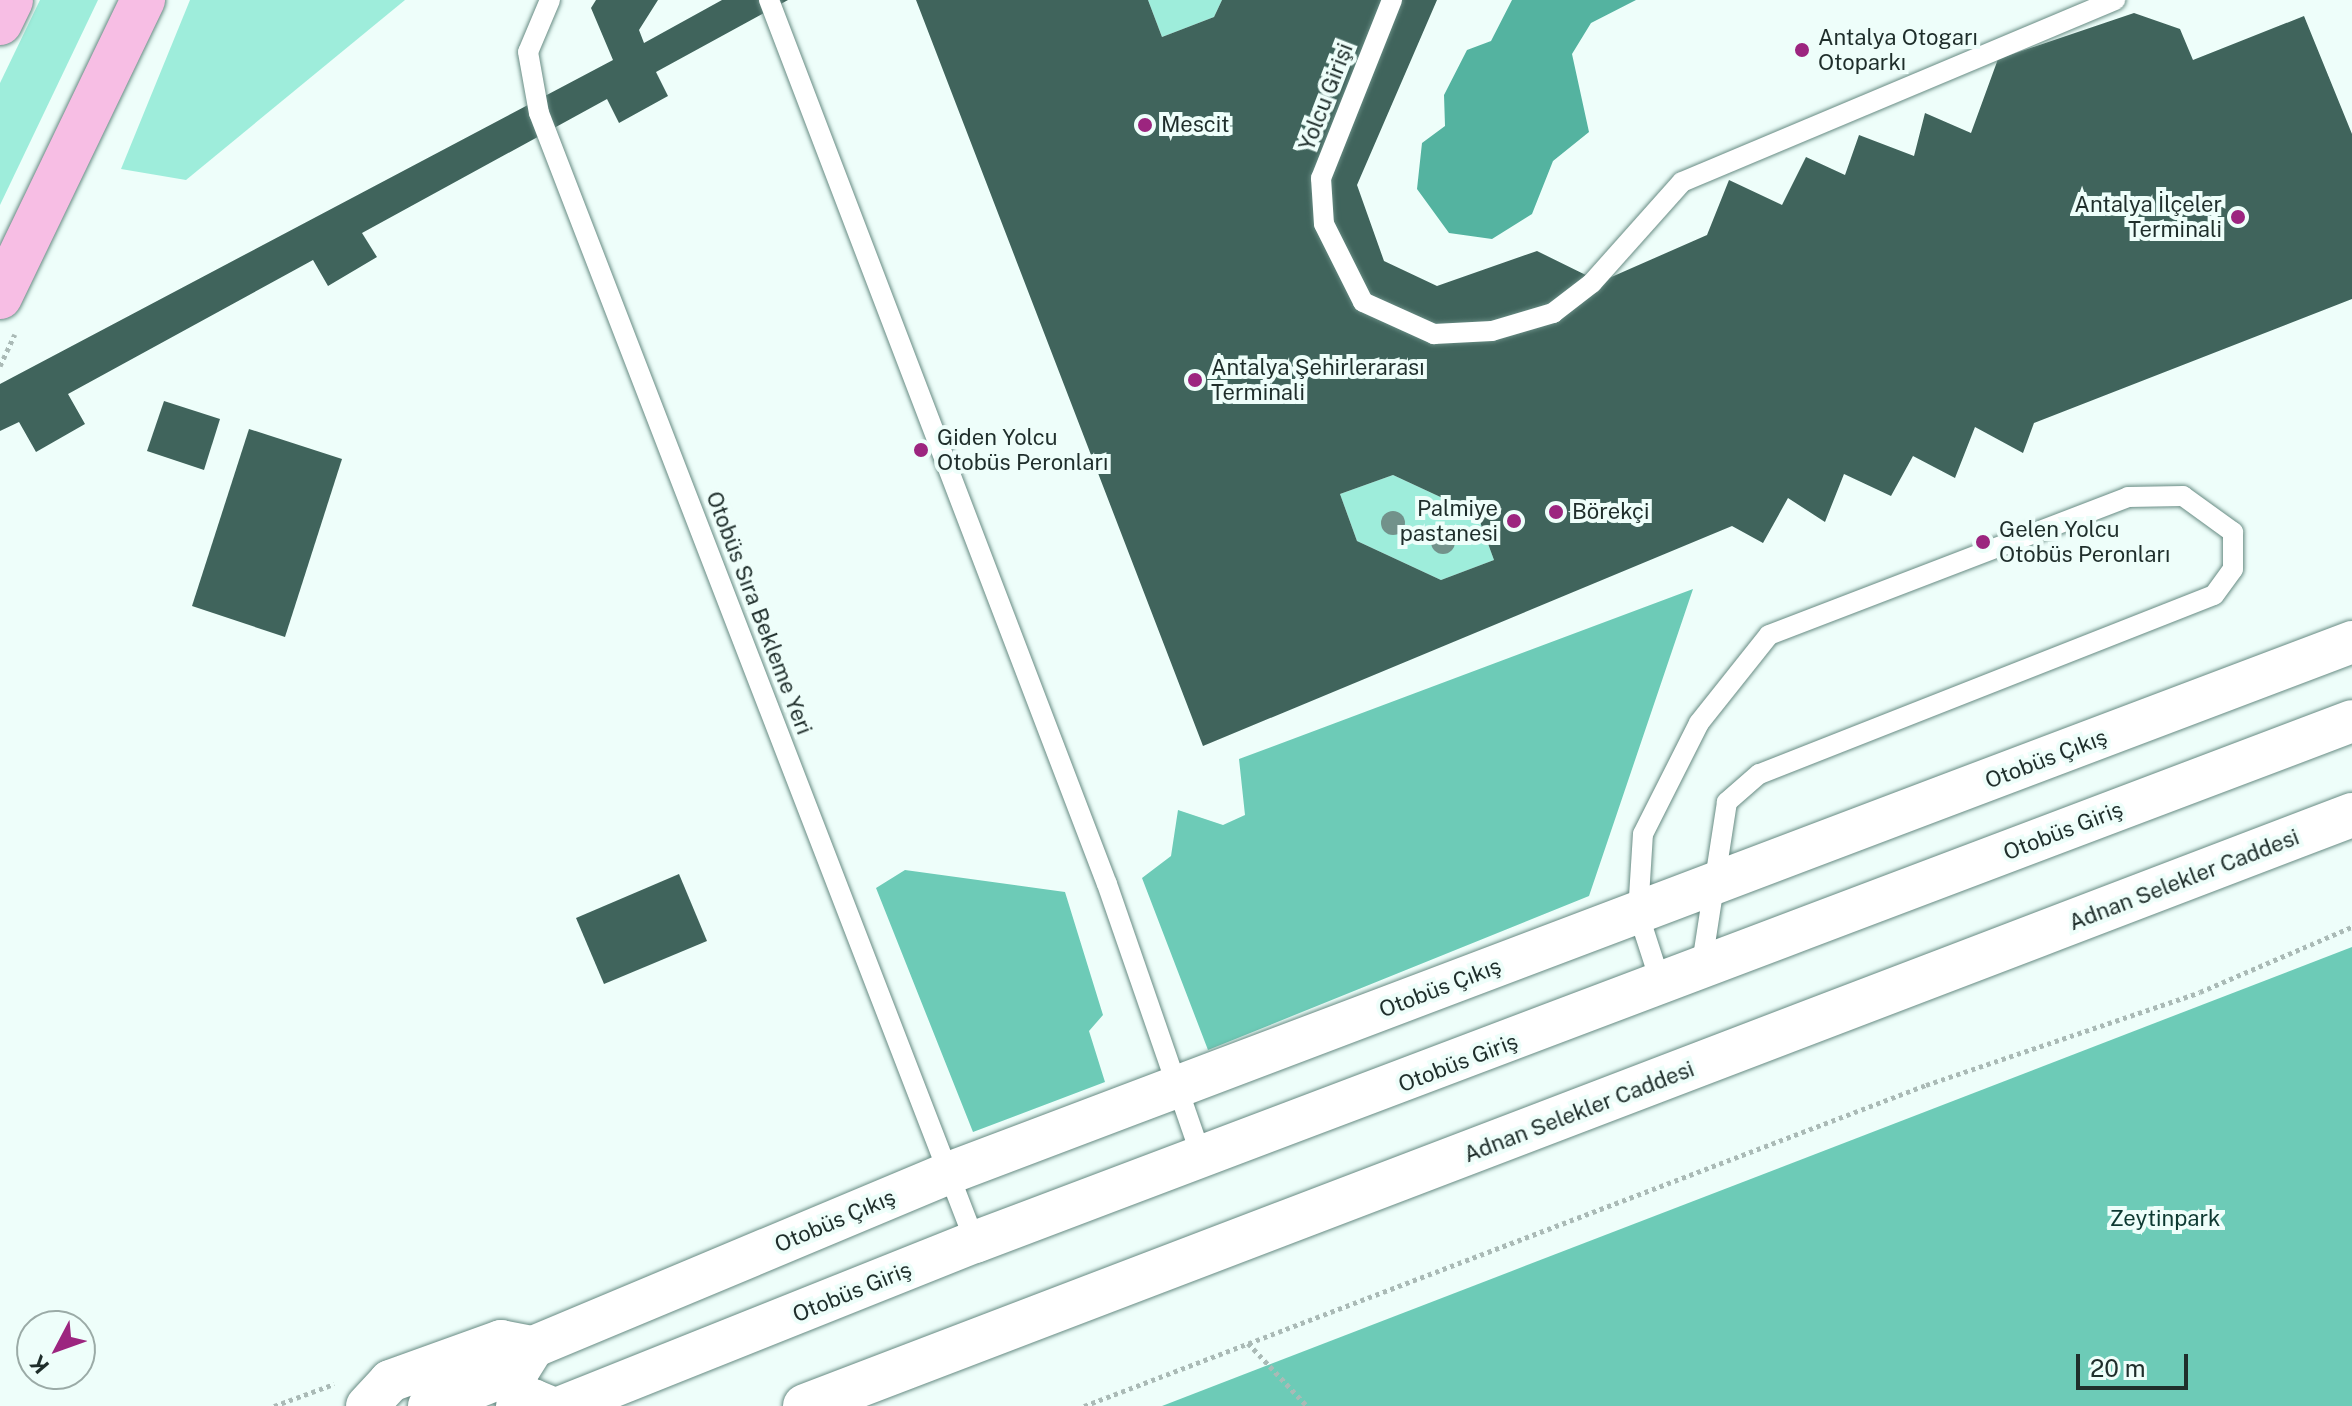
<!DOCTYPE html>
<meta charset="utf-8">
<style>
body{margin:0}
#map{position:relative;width:2352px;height:1406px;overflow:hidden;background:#eefefa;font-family:"Public Sans",sans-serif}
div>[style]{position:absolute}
.green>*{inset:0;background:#9eeddb}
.forest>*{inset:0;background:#6dcbb7}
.water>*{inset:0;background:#54b3a0}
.building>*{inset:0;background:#40645c}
.path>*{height:5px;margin-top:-2.5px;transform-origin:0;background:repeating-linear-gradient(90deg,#aabab6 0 4px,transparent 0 8px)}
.roads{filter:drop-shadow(0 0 2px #678b83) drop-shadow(0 0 2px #678b83)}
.service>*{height:20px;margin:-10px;padding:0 10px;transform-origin:10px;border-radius:10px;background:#fff}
.minor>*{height:42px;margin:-21px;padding:0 21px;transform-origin:21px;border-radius:21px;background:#fff}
.secondary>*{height:44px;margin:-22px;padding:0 22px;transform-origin:22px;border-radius:22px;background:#fff}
.trunk>*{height:44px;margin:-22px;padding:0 22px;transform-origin:22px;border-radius:22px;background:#f7bee4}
.trees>*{width:24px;height:24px;margin:-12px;border-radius:50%;background:#72928b}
.dots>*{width:22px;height:22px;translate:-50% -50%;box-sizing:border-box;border:4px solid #eefefa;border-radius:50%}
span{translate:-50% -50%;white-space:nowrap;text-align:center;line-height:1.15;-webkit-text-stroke:8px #eefefa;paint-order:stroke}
.poi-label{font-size:22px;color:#1f2e2b}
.left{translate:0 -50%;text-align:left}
.right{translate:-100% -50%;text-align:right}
.street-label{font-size:22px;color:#1f2e2b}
.park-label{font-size:22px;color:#0d3931}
.north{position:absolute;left:16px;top:1310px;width:80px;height:80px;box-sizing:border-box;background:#eefefa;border:2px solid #9baba7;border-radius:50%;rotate:229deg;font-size:22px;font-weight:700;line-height:32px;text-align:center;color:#1f2e2b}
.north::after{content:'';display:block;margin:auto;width:28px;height:36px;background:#9c257f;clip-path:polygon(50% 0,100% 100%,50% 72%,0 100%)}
.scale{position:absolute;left:2076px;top:1354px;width:112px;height:36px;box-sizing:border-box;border:4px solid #1f2e2b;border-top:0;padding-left:10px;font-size:24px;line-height:28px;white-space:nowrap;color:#1f2e2b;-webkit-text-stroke:6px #eefefa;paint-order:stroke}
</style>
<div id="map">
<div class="green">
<i style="clip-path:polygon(40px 0,98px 0,0 205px,0 83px)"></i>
<i style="clip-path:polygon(190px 0,405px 0,186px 180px,121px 169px)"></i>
<i style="clip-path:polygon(1148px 0,1222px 0,1214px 17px,1162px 37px)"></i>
<i style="clip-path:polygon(1393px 475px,1477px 514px,1494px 560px,1441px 580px,1357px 541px,1340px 494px)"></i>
</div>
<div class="forest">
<i style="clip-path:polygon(1693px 589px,1589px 896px,1208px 1050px,1142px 878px,1171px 856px,1178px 810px,1223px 825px,1245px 815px,1239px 759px)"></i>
<i style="clip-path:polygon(905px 870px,1065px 892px,1103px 1015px,1089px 1031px,1105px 1082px,973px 1132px,876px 888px)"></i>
<i style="clip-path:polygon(2352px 947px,2352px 1406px,1162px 1406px)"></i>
</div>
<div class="water">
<i style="clip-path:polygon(1512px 0,1636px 0,1591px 23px,1572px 54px,1589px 132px,1553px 161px,1532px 214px,1492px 239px,1449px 233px,1417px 189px,1422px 143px,1445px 126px,1444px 95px,1467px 50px,1491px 41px)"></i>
</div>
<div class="building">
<i style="clip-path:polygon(596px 0,658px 0,639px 30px,644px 43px,722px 0,788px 0,656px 72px,668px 96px,619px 123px,607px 99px,362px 233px,377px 257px,328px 286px,313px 260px,68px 394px,85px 424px,36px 452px,19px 422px,0 431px,0 384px,613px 60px,591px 8px)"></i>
<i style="clip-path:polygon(evenodd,916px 0,1148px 0,1162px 37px,1214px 17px,1222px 0,1437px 0,1357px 185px,1384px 261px,1437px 286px,1537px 251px,1600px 282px,1707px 235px,1729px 180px,1782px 205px,1806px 157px,1845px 175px,1859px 135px,1914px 156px,1925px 113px,1971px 133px,1998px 59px,2134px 13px,2180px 29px,2193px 60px,2304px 16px,2352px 134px,2352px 299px,2034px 423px,2023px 453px,1975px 427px,1955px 478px,1913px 456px,1891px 496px,1844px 474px,1825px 522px,1788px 498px,1763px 543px,1732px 526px,1203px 746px,916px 0,1393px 475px,1477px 514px,1494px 560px,1441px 580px,1357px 541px,1340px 494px,1393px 475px)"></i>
<i style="clip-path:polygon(164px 401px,220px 419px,204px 470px,147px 451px)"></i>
<i style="clip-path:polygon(249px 429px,342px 459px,285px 637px,192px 606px)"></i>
<i style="clip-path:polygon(679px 874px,707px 941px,604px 984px,576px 918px)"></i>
</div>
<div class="path">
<i style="left:0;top:366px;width:35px;rotate:-65deg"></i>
<i style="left:1248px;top:1343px;width:86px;rotate:46.9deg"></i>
<i style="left:274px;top:1406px;width:64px;rotate:-20.1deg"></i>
<i style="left:1084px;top:1406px;width:901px;rotate:-20.87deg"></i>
<i style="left:1926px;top:1085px;width:289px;rotate:-18.7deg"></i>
<i style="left:2200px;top:992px;width:165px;rotate:-23.2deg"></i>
</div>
<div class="roads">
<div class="service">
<i style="left:550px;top:0;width:56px;rotate:112.9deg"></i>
<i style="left:528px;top:52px;width:62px;rotate:79.8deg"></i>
<i style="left:539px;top:113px;width:1210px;rotate:68.88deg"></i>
<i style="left:769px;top:0;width:946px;rotate:69.08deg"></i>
<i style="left:1107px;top:884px;width:293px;rotate:70.9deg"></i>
<i style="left:1392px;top:0;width:192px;rotate:111.7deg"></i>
<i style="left:1321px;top:178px;width:46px;rotate:86.3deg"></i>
<i style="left:1324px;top:224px;width:87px;rotate:63.4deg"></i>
<i style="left:1363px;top:302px;width:78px;rotate:24.3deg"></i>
<i style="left:1434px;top:334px;width:58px;rotate:-3deg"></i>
<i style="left:1492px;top:331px;width:64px;rotate:-16.4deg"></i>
<i style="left:1553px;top:313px;width:49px;rotate:-37.6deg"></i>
<i style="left:1592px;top:283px;width:135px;rotate:-48.3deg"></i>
<i style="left:1682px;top:182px;width:470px;rotate:-22.8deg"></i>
<i style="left:1661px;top:984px;width:75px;rotate:-107.9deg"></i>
<i style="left:1638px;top:913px;width:79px;rotate:-86.4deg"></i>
<i style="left:1643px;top:834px;width:124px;rotate:-63.2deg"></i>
<i style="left:1699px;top:723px;width:112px;rotate:-51.5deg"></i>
<i style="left:1769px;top:635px;width:385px;rotate:-21deg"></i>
<i style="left:2128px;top:497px;width:55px;rotate:-1deg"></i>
<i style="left:2183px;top:496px;width:62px;rotate:35.8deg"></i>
<i style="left:2233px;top:532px;width:37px;rotate:90deg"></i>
<i style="left:2233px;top:569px;width:32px;rotate:126deg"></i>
<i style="left:2214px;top:595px;width:489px;rotate:158.5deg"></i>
<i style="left:1759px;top:774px;width:43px;rotate:138.8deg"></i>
<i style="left:1727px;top:802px;width:169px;rotate:98.8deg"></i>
</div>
<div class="minor">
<i style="left:533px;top:1347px;width:451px;rotate:-22.7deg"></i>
<i style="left:949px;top:1173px;width:1500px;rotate:-20.73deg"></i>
<i style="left:367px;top:1406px;width:34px;rotate:-47deg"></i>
<i style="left:390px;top:1381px;width:118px;rotate:-19.8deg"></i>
<i style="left:501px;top:1341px;width:33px;rotate:11deg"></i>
<i style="left:429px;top:1406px;width:96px;rotate:-21.5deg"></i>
<i style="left:518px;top:1371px;width:28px;rotate:-58deg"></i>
<i style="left:517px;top:1406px;width:17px;rotate:-21deg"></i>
<i style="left:533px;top:1400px;width:15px;rotate:23deg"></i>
<i style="left:564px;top:1406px;width:443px;rotate:-21.8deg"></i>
<i style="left:975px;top:1242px;width:1472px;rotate:-20.72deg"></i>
</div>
<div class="secondary">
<i style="left:805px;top:1406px;width:1656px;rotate:-20.91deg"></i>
</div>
<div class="trunk">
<i style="left:0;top:23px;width:25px;rotate:-64deg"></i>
<i style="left:0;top:297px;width:330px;rotate:-64.3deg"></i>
</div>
</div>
<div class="trees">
<i style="left:1393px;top:523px"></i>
<i style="left:1443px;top:542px"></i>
</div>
<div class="dots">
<i style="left:1802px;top:50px;background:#9c257f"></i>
<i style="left:1145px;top:125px;background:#9c257f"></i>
<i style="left:2238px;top:217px;background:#9c257f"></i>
<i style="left:1195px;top:380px;background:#9c257f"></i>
<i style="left:921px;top:450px;background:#9c257f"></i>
<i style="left:1556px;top:512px;background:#9c257f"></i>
<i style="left:1514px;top:521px;background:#9c257f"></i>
<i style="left:1983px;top:542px;background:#9c257f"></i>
</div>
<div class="poi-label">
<span class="left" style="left:1818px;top:50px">Antalya Otogarı<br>Otoparkı</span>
<span class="left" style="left:1161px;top:125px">Mescit</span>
<span class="right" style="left:2222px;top:217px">Antalya İlçeler<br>Terminali</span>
<span class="left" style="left:1211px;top:380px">Antalya Şehirlerarası<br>Terminali</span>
<span class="left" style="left:937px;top:450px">Giden Yolcu<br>Otobüs Peronları</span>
<span class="right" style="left:1498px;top:521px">Palmiye<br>pastanesi</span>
<span class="left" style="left:1572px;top:512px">Börekçi</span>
<span class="left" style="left:1999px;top:542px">Gelen Yolcu<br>Otobüs Peronları</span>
</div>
<div class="street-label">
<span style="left:1326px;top:97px;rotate:-69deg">Yolcu Girişi</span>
<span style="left:759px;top:613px;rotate:69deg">Otobüs Sıra Bekleme Yeri</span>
<span style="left:2046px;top:759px;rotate:-21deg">Otobüs Çıkış</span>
<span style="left:2063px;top:831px;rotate:-21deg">Otobüs Giriş</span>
<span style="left:2184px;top:880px;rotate:-21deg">Adnan Selekler Caddesi</span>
<span style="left:1440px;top:988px;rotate:-21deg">Otobüs Çıkış</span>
<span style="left:1458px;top:1063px;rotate:-21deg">Otobüs Giriş</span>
<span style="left:1579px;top:1112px;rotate:-21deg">Adnan Selekler Caddesi</span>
<span style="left:835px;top:1221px;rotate:-23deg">Otobüs Çıkış</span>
<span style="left:852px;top:1292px;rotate:-22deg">Otobüs Giriş</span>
</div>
<div class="park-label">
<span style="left:2165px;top:1219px">Zeytinpark</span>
</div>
<div class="north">K</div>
<div class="scale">20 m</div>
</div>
